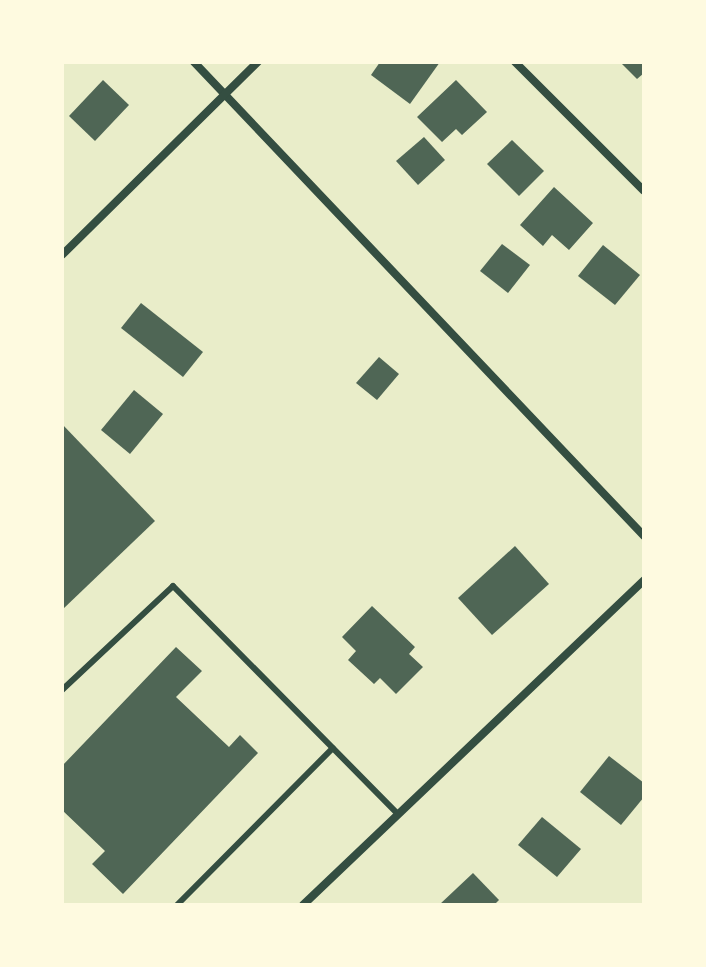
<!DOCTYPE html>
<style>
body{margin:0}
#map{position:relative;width:706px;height:967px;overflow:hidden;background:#e9edc9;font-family:"PT Sans",sans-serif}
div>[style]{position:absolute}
.building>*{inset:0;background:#4f6655}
.service>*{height:6px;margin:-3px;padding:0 3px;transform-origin:3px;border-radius:3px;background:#344e41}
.minor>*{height:8px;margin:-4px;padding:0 4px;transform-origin:4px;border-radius:4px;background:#344e41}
span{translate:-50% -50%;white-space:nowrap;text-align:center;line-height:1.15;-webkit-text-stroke:8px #fefae0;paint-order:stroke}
.frame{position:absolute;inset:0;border:64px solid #fefae0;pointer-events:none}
</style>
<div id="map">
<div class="building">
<i style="clip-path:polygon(380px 62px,440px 62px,410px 104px,371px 75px)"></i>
<i style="clip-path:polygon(620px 62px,644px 62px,644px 73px,637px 79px)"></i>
<i style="clip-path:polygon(103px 80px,129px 105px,95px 141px,69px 116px)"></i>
<i style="clip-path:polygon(456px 80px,487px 112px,462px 135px,456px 129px,442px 142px,417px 117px)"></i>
<i style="clip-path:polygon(424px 137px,445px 160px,418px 185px,396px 161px)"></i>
<i style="clip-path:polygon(512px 140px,544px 171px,519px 196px,487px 164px)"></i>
<i style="clip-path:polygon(554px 187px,593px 223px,569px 250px,552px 235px,543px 246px,520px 225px)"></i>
<i style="clip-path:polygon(502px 244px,530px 265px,508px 293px,480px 271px)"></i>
<i style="clip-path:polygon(603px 245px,640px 275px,615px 305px,578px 276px)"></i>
<i style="clip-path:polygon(141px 303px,203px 352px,183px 377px,121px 328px)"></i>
<i style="clip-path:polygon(379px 357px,399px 374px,377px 400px,356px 383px)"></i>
<i style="clip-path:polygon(134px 390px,163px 414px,130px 454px,101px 430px)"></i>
<i style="clip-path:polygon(62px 424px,155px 521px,62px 610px)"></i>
<i style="clip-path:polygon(515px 546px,549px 584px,492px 635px,458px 598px)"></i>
<i style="clip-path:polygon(372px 606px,415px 647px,409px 654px,423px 667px,396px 694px,380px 678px,374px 684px,348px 660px,356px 651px,342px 637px)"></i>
<i style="clip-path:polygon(176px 647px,202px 671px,176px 697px,229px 747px,240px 735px,258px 753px,123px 894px,92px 864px,105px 851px,62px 810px,62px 766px)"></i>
<i style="clip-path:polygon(609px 756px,644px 783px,644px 797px,621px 825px,580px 792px)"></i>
<i style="clip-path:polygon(542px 817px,581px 849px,557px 877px,518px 845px)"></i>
<i style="clip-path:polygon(473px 873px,499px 900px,494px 905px,439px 905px)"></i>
</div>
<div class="service">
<i style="left:62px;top:690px;width:152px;rotate:-43.1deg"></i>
<i style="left:173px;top:586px;width:320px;rotate:45.4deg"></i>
<i style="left:177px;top:905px;width:221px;rotate:-45.2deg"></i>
</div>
<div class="minor">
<i style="left:194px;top:62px;width:654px;rotate:46.49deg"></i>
<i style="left:515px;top:62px;width:182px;rotate:45deg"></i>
<i style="left:62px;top:255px;width:275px;rotate:-44.6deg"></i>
<i style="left:303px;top:905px;width:471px;rotate:-43.6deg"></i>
</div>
<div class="frame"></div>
</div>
